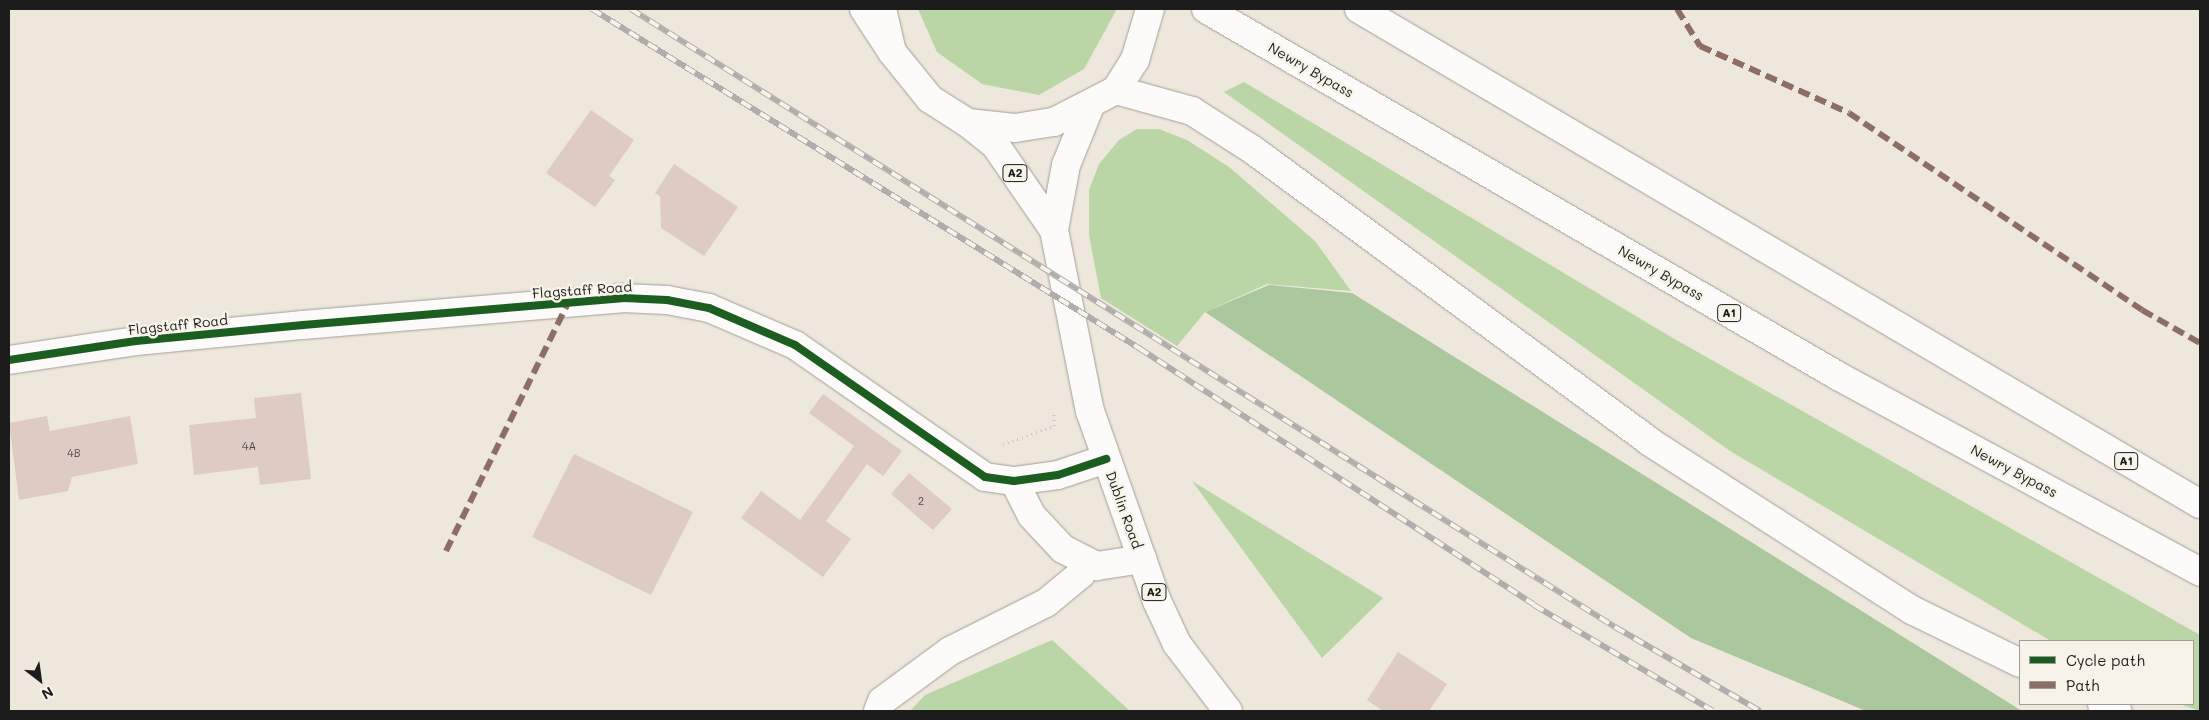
<!DOCTYPE html>
<style>
body{margin:0}
#map{position:relative;width:2209px;height:720px;overflow:hidden;background:#eee7dc;font-family:Mali,sans-serif}
div>[style]{position:absolute}
.green>*{inset:0;background:#bad5a6}
.forest>*{inset:0;background:#abc79d}
.building>*{inset:0;background:#ddcbc4}
.path>*{height:3px;margin-top:-1.5px;transform-origin:0;background:repeating-linear-gradient(90deg,#c8c7c4 0 1px,transparent 0 5px)}
.roads{filter:drop-shadow(0 0 1px #a29e98) drop-shadow(0 0 1px #a29e98)}
.minor>*{height:28px;margin:-14px;padding:0 14px;transform-origin:14px;border-radius:14px;background:#fcfbfa}
.major>*{height:28px;margin:-14px;padding:0 14px;transform-origin:14px;border-radius:14px;background:#fcfbfa}
.highway>*{height:28px;margin:-14px;padding:0 14px;transform-origin:14px;border-radius:14px;background:#fcfbfa}
.rail>*{height:5.5px;margin-top:-2.75px;transform-origin:0;background:repeating-linear-gradient(90deg,#f7f3e8 0 11px,#afaeac 0 22px);box-sizing:border-box;border-block:1px solid #afaeac}
.quiet>*{height:6px;margin-top:-3px;transform-origin:0;background:repeating-linear-gradient(90deg,#8d6e63 0 12px,transparent 0 18px)}
.cycleway>*{height:8px;margin:-4px;padding:0 4px;transform-origin:4px;border-radius:4px;background:#1b5e20}
span{translate:-50% -50%;white-space:nowrap;text-align:center;line-height:1.15;-webkit-text-stroke:5px #f7f3e8;paint-order:stroke}
.number-label{font-size:11px;color:#4c4846}
.number-label span{-webkit-text-stroke-width:0}
.shield-label span{padding:1px 4px;background:#f7f3e8;border:1px solid;border-radius:4px;-webkit-text-stroke-width:0}
.shield-label{font-size:12px;color:#1c1c1c;font-weight:700}
.street-label{font-size:14px;color:#1c1c1c}
.frame{position:absolute;inset:0;border:10px solid #1c1c1c;pointer-events:none}
.legend{position:absolute;left:2019px;top:640px;width:175px;height:65px;box-sizing:border-box;background:#f7f3e8;border:1px solid #9f9d96;margin:0;padding:6px 9px;list-style:none;font-size:15px;color:#1c1c1c}
.legend li{display:flex;align-items:center;gap:10px;height:25px}
.legend b{width:25px;border:1px solid #9f9d96}
.north{position:absolute;left:15px;top:655px;width:50px;height:50px;-webkit-text-stroke:4px #f7f3e8;paint-order:stroke;rotate:150deg;font-size:14px;font-weight:700;line-height:20px;text-align:center;color:#1c1c1c}
.north::after{content:'';display:block;margin:auto;width:18px;height:22px;background:#1c1c1c;clip-path:polygon(50% 0,100% 100%,50% 72%,0 100%)}
</style>
<div id="map">
<div class="green">
<i style="clip-path:polygon(918px 9px,1117px 9px,1084px 69px,1039px 95px,982px 84px,937px 52px)"></i>
<i style="clip-path:polygon(1244px 82px,1671px 337px,2200px 635px,2200px 711px,2180px 704px,2193px 704px,2193px 641px,2051px 641px,1730px 451px,1224px 92px)"></i>
<i style="clip-path:polygon(1137px 129px,1159px 129px,1187px 140px,1229px 167px,1315px 241px,1351px 291px,1267px 284px,1205px 312px,1177px 346px,1101px 298px,1089px 235px,1089px 190px,1099px 164px,1119px 140px)"></i>
<i style="clip-path:polygon(1192px 481px,1383px 598px,1322px 658px)"></i>
<i style="clip-path:polygon(1052px 640px,1130px 711px,910px 711px,925px 695px)"></i>
</div>
<div class="forest">
<i style="clip-path:polygon(1269px 285px,1352px 293px,2022px 711px,1866px 711px,1691px 638px,1205px 312px)"></i>
</div>
<div class="building">
<i style="clip-path:polygon(591px 110px,634px 140px,609px 176px,615px 180px,595px 207px,546px 173px)"></i>
<i style="clip-path:polygon(674px 164px,738px 207px,704px 256px,661px 228px,660px 196px,655px 193px)"></i>
<i style="clip-path:polygon(301px 393px,311px 479px,260px 485px,258px 467px,194px 475px,189px 425px,256px 418px,254px 398px)"></i>
<i style="clip-path:polygon(823px 394px,902px 451px,883px 476px,867px 464px,826px 521px,851px 539px,823px 577px,741px 518px,761px 491px,800px 520px,854px 446px,809px 413px)"></i>
<i style="clip-path:polygon(47px 416px,50px 431px,130px 416px,138px 464px,72px 477px,68px 491px,19px 500px,9px 423px)"></i>
<i style="clip-path:polygon(574px 454px,693px 512px,651px 595px,532px 537px)"></i>
<i style="clip-path:polygon(909px 473px,952px 509px,933px 530px,891px 494px)"></i>
<i style="clip-path:polygon(1398px 652px,1447px 684px,1429px 711px,1383px 711px,1367px 700px)"></i>
</div>
<div class="path">
<i style="left:1003px;top:444px;width:54px;rotate:-19.4deg"></i>
<i style="left:1054px;top:426px;width:15px;rotate:-90deg"></i>
</div>
<div class="roads">
<div class="minor">
<i style="left:9px;top:360px;width:128px;rotate:-8.5deg"></i>
<i style="left:136px;top:341px;width:168px;rotate:-5.5deg"></i>
<i style="left:303px;top:325px;width:320px;rotate:-4.8deg"></i>
<i style="left:622px;top:298px;width:45px;rotate:2.5deg"></i>
<i style="left:667px;top:300px;width:43px;rotate:10.8deg"></i>
<i style="left:709px;top:308px;width:94px;rotate:23.3deg"></i>
<i style="left:795px;top:345px;width:231px;rotate:34.8deg"></i>
<i style="left:985px;top:477px;width:29px;rotate:8deg"></i>
<i style="left:1014px;top:481px;width:44px;rotate:-7.8deg"></i>
<i style="left:1058px;top:475px;width:51px;rotate:-18.4deg"></i>
<i style="left:1014px;top:481px;width:39px;rotate:63deg"></i>
<i style="left:1032px;top:516px;width:45px;rotate:46.8deg"></i>
<i style="left:1063px;top:549px;width:38px;rotate:27deg"></i>
<i style="left:1097px;top:566px;width:46px;rotate:-8.8deg"></i>
<i style="left:878px;top:711px;width:11px;rotate:-68deg"></i>
<i style="left:882px;top:701px;width:84px;rotate:-36.3deg"></i>
<i style="left:950px;top:651px;width:107px;rotate:-26.6deg"></i>
<i style="left:1046px;top:603px;width:45px;rotate:-39.6deg"></i>
<i style="left:1081px;top:574px;width:12px;rotate:-66deg"></i>
</div>
<div class="major">
<i style="left:882px;top:9px;width:44px;rotate:76.9deg"></i>
<i style="left:892px;top:52px;width:60px;rotate:51deg"></i>
<i style="left:930px;top:99px;width:45px;rotate:32.3deg"></i>
<i style="left:968px;top:123px;width:47px;rotate:6.1deg"></i>
<i style="left:1015px;top:128px;width:39px;rotate:-9deg"></i>
<i style="left:1054px;top:122px;width:70px;rotate:-27.3deg"></i>
<i style="left:1116px;top:90px;width:36px;rotate:-58deg"></i>
<i style="left:1135px;top:60px;width:53px;rotate:-73.6deg"></i>
<i style="left:1090px;top:106px;width:64px;rotate:112.1deg"></i>
<i style="left:1066px;top:165px;width:66px;rotate:100.5deg"></i>
<i style="left:1054px;top:230px;width:185px;rotate:78.8deg"></i>
<i style="left:1090px;top:411px;width:201px;rotate:70.6deg"></i>
<i style="left:1157px;top:601px;width:47px;rotate:65.1deg"></i>
<i style="left:1177px;top:644px;width:84px;rotate:52.7deg"></i>
<i style="left:968px;top:123px;width:36px;rotate:39deg"></i>
<i style="left:996px;top:146px;width:102px;rotate:55.4deg"></i>
</div>
<div class="highway">
<i style="left:864px;top:9px;width:51px;rotate:56.9deg"></i>
<i style="left:1206px;top:9px;width:731px;rotate:30.14deg"></i>
<i style="left:1838px;top:376px;width:412px;rotate:28.4deg"></i>
<i style="left:1359px;top:9px;width:976px;rotate:30.48deg"></i>
<i style="left:1116px;top:90px;width:79px;rotate:15.4deg"></i>
<i style="left:1192px;top:111px;width:72px;rotate:32.6deg"></i>
<i style="left:1253px;top:150px;width:493px;rotate:36.3deg"></i>
<i style="left:1650px;top:442px;width:311px;rotate:32.7deg"></i>
<i style="left:1912px;top:610px;width:120px;rotate:26.1deg"></i>
<i style="left:2102px;top:704px;width:17px;rotate:25deg"></i>
</div>
</div>
<div class="rail">
<i style="left:592px;top:9px;width:644px;rotate:31.79deg"></i>
<i style="left:1139px;top:348px;width:471px;rotate:33deg"></i>
<i style="left:1534px;top:605px;width:208px;rotate:30.6deg"></i>
<i style="left:631px;top:9px;width:1162px;rotate:32.13deg"></i>
<i style="left:1615px;top:627px;width:168px;rotate:30.1deg"></i>
</div>
<div class="quiet">
<i style="left:1677px;top:9px;width:44px;rotate:58.1deg"></i>
<i style="left:1700px;top:46px;width:163px;rotate:24.2deg"></i>
<i style="left:1849px;top:113px;width:353px;rotate:33.9deg"></i>
<i style="left:2142px;top:310px;width:67px;rotate:29.6deg"></i>
<i style="left:446px;top:551px;width:276px;rotate:-63.8deg"></i>
</div>
<div class="cycleway">
<i style="left:9px;top:360px;width:128px;rotate:-8.5deg"></i>
<i style="left:136px;top:341px;width:168px;rotate:-5.5deg"></i>
<i style="left:303px;top:325px;width:320px;rotate:-4.8deg"></i>
<i style="left:622px;top:298px;width:45px;rotate:2.5deg"></i>
<i style="left:667px;top:300px;width:43px;rotate:10.8deg"></i>
<i style="left:709px;top:308px;width:94px;rotate:23.3deg"></i>
<i style="left:795px;top:345px;width:231px;rotate:34.8deg"></i>
<i style="left:985px;top:477px;width:29px;rotate:8deg"></i>
<i style="left:1014px;top:481px;width:44px;rotate:-7.8deg"></i>
<i style="left:1058px;top:475px;width:51px;rotate:-18.4deg"></i>
</div>
<div class="number-label">
<span style="left:249px;top:446px">4A</span>
<span style="left:74px;top:453px">4B</span>
<span style="left:921px;top:501px">2</span>
</div>
<div class="shield-label">
<span style="left:1015px;top:173px">A2</span>
<span style="left:1729px;top:313px">A1</span>
<span style="left:2126px;top:461px">A1</span>
<span style="left:1154px;top:592px">A2</span>
</div>
<div class="street-label">
<span style="left:1311px;top:70px;rotate:30deg">Newry Bypass</span>
<span style="left:1661px;top:273px;rotate:30deg">Newry Bypass</span>
<span style="left:582px;top:290px;rotate:-4deg">Flagstaff Road</span>
<span style="left:178px;top:325px;rotate:-6deg">Flagstaff Road</span>
<span style="left:2014px;top:471px;rotate:28deg">Newry Bypass</span>
<span style="left:1124px;top:510px;rotate:70deg">Dublin Road</span>
</div>
<div class="frame"></div>
<ul class="legend">
<li><b style="height:6px;background:#1b5e20"></b>Cycle path</li>
<li><b style="height:6px;background:#8d6e63"></b>Path</li>
</ul>
<div class="north">N</div>
</div>
